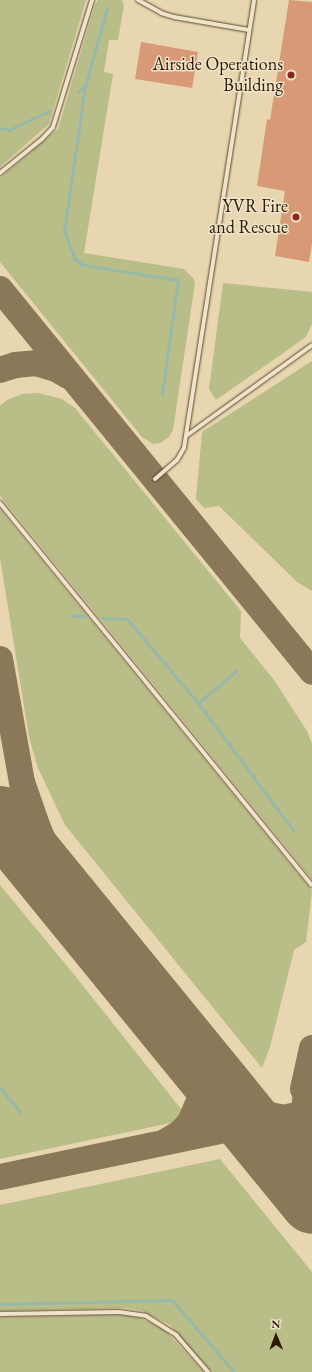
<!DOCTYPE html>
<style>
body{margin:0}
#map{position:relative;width:312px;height:1372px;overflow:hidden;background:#e7d6af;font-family:"EB Garamond",serif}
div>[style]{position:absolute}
.green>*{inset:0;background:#b9bd88}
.stream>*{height:3px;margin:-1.5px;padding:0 1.5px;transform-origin:1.5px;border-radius:1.5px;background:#97b9aa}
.taxiway>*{height:26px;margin:-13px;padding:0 13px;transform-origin:13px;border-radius:13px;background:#8a7858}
.runway>*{height:65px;margin:-32.5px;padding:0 32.5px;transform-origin:32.5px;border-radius:32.5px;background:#8a7858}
.building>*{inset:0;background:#d89976}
.roads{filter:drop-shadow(0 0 1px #5c482d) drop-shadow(0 0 1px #5c482d)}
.service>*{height:4px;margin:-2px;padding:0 2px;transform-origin:2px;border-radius:2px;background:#efe4cb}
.dots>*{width:11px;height:11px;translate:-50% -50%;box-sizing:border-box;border:2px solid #efe4cb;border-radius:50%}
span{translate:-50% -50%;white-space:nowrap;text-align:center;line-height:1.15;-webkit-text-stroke:3px #efe4cb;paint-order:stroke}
.poi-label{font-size:18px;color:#2e1902}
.right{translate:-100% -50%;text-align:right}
.north{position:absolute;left:256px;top:1316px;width:40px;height:40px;-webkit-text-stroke:3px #efe4cb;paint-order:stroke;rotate:359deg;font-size:11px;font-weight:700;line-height:16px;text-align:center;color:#2e1902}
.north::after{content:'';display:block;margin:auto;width:14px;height:18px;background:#2e1902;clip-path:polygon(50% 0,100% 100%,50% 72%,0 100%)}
</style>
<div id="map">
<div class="green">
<i style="clip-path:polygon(0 0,86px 0,49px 124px,0 167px)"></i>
<i style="clip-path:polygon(98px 0,122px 0,124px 5px,118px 40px,109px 40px,104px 72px,113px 74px,84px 253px,184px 269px,193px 278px,195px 283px,173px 430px,169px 437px,160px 443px,153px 444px,142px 437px,0 262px,0 178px,58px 129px,95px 5px)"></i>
<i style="clip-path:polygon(223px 283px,312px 292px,312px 324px,306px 337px,216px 400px,209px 389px)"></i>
<i style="clip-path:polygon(312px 361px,312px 591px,297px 582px,219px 506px,204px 508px,196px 499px,202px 432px)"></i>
<i style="clip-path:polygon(38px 393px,62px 399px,75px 408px,241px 611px,240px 638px,274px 680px,307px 731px,312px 744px,312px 879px,0 496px,0 406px,7px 400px,22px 394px)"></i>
<i style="clip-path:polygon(0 509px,312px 891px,306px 942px,294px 950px,270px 1047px,262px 1068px,65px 825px,38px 768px,29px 737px,0 558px)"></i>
<i style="clip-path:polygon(0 885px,72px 972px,189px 1119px,0 1159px)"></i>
<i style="clip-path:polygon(220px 1159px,312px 1272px,312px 1372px,212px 1372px,170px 1325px,142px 1311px,125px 1308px,0 1311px,0 1205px)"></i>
<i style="clip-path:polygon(123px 1315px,137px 1317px,163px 1328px,204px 1372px,0 1372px,0 1317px)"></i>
</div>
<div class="stream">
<i style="left:85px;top:86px;width:147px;rotate:98.2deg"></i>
<i style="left:64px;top:231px;width:30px;rotate:69deg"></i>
<i style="left:75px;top:259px;width:10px;rotate:37deg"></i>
<i style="left:83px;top:265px;width:96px;rotate:9deg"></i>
<i style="left:178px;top:280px;width:115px;rotate:98deg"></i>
<i style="left:78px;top:91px;width:9px;rotate:-36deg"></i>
<i style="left:85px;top:86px;width:81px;rotate:-74.2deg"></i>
<i style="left:0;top:128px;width:9px;rotate:13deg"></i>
<i style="left:9px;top:130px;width:44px;rotate:-25.4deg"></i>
<i style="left:73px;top:616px;width:10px"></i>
<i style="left:103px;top:618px;width:24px;rotate:2deg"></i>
<i style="left:127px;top:619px;width:110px;rotate:49.8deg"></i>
<i style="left:198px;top:703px;width:159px;rotate:53.2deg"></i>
<i style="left:198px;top:703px;width:50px;rotate:-40.1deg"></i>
<i style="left:0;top:1088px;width:31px;rotate:50deg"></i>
<i style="left:0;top:1304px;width:172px;rotate:-1.3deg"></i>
<i style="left:172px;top:1300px;width:95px;rotate:49.3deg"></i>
</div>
<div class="taxiway">
<i style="left:0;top:289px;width:494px;rotate:50.8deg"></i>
<i style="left:0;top:370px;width:16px;rotate:-18deg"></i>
<i style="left:15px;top:365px;width:21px;rotate:-5deg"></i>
<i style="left:36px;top:363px;width:21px;rotate:17deg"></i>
<i style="left:56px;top:369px;width:14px;rotate:30deg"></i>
<i style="left:0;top:659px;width:125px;rotate:79.9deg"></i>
<i style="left:22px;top:782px;width:49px;rotate:70.8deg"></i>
<i style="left:38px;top:828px;width:89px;rotate:66deg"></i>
<i style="left:308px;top:1073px;width:67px;rotate:96deg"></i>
<i style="left:301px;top:1140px;width:23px;rotate:83deg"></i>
<i style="left:304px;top:1163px;width:25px;rotate:72deg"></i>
<i style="left:303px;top:1089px;width:42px;rotate:-77.6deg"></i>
<i style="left:223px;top:1092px;width:39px;rotate:31deg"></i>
<i style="left:256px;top:1112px;width:24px;rotate:12deg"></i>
<i style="left:165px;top:1142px;width:19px;rotate:-32deg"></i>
<i style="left:181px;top:1132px;width:13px;rotate:-48deg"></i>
<i style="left:190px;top:1122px;width:26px;rotate:-67deg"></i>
<i style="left:200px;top:1098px;width:27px;rotate:-94deg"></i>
<i style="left:198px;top:1071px;width:31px;rotate:-117deg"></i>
<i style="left:0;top:1177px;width:319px;rotate:-11.8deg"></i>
</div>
<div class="runway">
<i style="left:0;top:818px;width:494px;rotate:50.8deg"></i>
</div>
<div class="building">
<i style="clip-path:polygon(289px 0,312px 2px,312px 244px,309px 262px,275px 256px,285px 191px,257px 186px,267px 119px,270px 120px)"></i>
<i style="clip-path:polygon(141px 42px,198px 52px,192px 88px,135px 79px)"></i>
</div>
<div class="roads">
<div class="service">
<i style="left:138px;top:0;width:26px;rotate:29deg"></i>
<i style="left:161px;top:13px;width:14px;rotate:17deg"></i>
<i style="left:174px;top:17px;width:76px;rotate:9.8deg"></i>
<i style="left:0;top:173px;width:54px;rotate:-39deg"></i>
<i style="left:42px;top:139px;width:16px;rotate:-47deg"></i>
<i style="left:53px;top:127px;width:133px;rotate:-72.9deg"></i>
<i style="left:186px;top:436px;width:155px;rotate:-35.8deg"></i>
<i style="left:155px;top:479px;width:29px;rotate:-41deg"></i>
<i style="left:177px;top:460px;width:14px;rotate:-60deg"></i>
<i style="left:184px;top:448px;width:453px;rotate:-81.1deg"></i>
<i style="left:0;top:503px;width:493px;rotate:50.8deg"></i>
<i style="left:0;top:1314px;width:119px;rotate:-1deg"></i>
<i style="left:119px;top:1312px;width:27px;rotate:8deg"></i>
<i style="left:146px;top:1316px;width:36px;rotate:32deg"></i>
<i style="left:176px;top:1335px;width:49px;rotate:49.1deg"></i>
</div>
</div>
<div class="dots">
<i style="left:291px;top:75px;background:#8f2418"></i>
<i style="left:296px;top:217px;background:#8f2418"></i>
</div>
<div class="poi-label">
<span class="right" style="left:283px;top:75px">Airside Operations<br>Building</span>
<span class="right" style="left:288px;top:217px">YVR Fire<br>and Rescue</span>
</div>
<div class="north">N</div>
</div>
